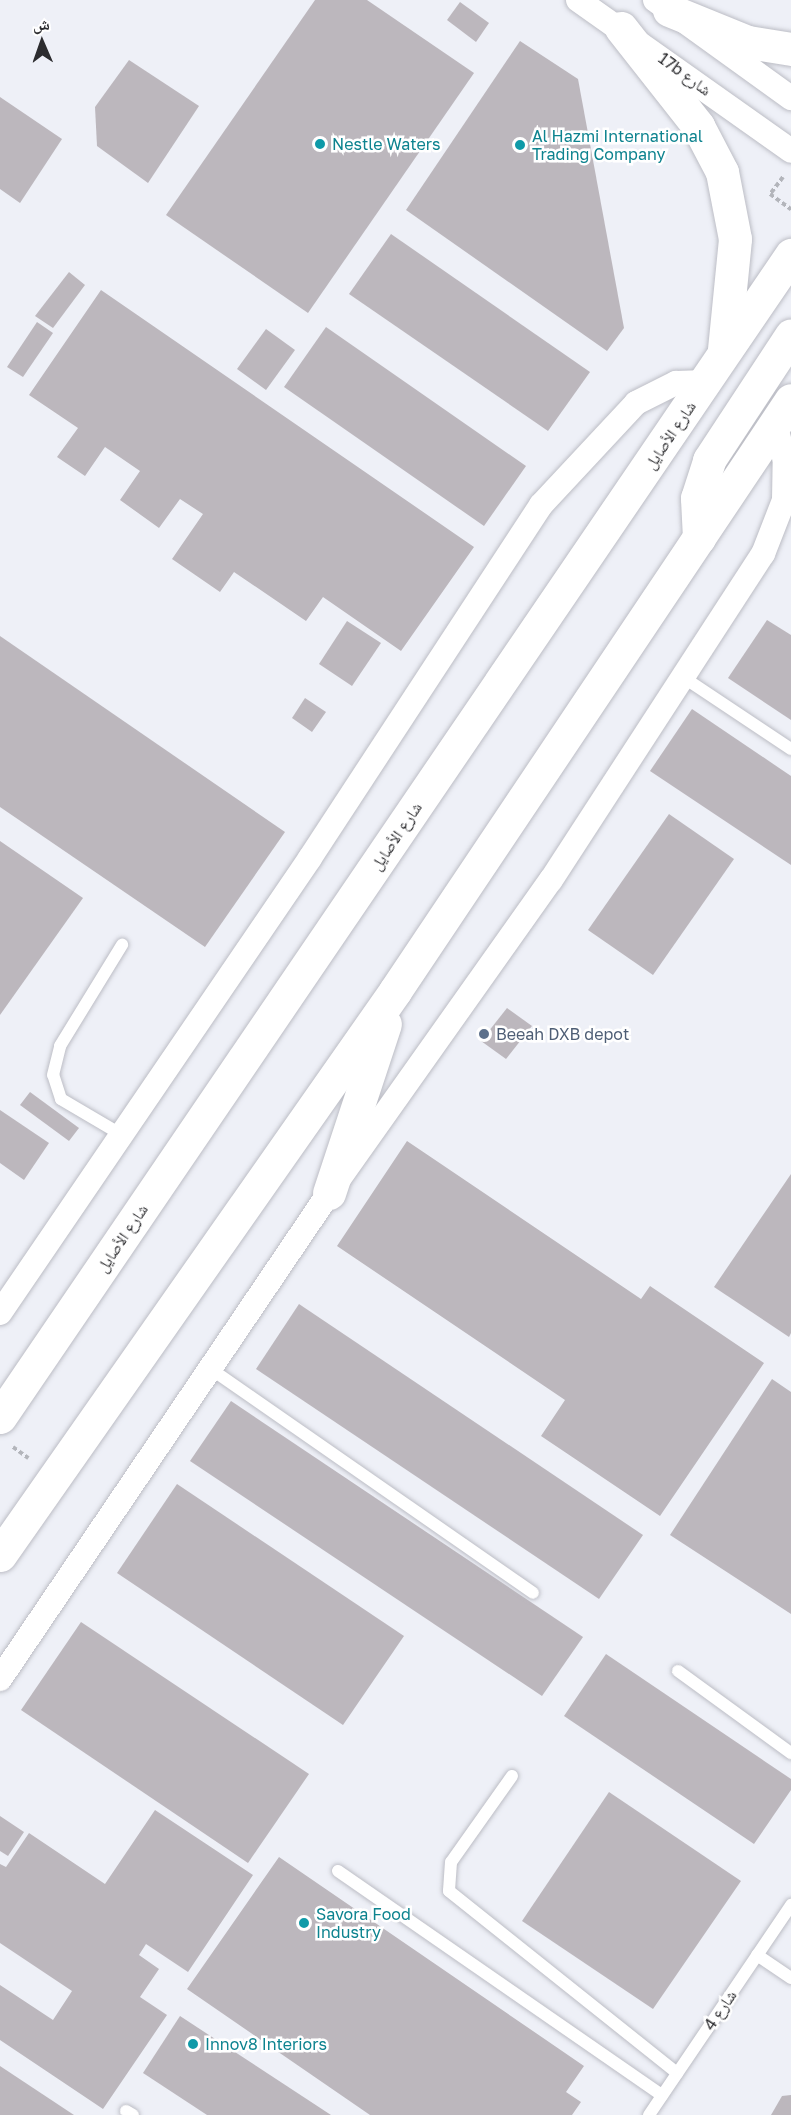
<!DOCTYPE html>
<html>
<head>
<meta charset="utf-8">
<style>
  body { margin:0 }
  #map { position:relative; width:791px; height:2115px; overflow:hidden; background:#eef0f7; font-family:"Golos Text","Noto Naskh Arabic",sans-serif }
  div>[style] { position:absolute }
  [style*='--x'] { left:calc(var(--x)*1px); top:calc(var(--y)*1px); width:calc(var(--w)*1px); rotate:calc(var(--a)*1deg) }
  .building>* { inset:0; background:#bcb7bd }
  .path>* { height:4px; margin-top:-2px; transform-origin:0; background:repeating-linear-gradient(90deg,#b3b5bb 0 4.5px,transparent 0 7.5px) }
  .roads { filter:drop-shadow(0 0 2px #bcbdc5) drop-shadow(0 0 2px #bcbdc5) }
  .lane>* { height:12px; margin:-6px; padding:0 6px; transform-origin:6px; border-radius:6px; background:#fff }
  .street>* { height:24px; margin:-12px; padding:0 12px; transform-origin:12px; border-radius:12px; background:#fff }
  .secondary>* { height:33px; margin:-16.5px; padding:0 16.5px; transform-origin:16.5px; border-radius:16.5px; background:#fff }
  .dots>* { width:16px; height:16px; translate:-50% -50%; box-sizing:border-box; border:3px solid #fff; border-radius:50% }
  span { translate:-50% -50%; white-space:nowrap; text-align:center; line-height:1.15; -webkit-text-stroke:5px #fff; paint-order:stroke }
  .street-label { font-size:16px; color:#2c2c2f }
  .culture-label { font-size:16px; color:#0d838f }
  .left { translate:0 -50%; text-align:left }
  .service-label { font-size:16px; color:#4e5e75 }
  .north { position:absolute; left:12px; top:12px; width:60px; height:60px; -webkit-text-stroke:4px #fff; paint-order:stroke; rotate:358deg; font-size:16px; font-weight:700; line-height:24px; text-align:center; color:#2c2c2f }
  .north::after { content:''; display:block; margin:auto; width:21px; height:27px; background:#2c2c2f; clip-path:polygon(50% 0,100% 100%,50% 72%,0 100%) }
</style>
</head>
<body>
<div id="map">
  <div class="building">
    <i style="clip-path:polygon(315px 0,367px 0,474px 73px,308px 313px,166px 215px)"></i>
    <i style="clip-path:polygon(460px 2px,489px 23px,476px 42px,447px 20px)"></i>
    <i style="clip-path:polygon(520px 41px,578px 79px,624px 328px,607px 351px,406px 210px)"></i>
    <i style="clip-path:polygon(129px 60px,199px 106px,148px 183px,97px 146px,95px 107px)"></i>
    <i style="clip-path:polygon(0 97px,62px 139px,20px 203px,0 189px)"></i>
    <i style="clip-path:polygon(391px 234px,590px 372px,548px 431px,349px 294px)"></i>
    <i style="clip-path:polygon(69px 272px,85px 285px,53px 328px,35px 316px)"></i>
    <i style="clip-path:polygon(101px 290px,474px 547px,401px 651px,323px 597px,306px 621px,234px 572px,220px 592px,172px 559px,203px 514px,180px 499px,159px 528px,120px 500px,140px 471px,105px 447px,85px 476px,57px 457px,78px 428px,29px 395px)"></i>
    <i style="clip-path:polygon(37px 322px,53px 333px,23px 377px,7px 367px)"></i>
    <i style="clip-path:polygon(326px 327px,526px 466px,484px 526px,284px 387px)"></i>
    <i style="clip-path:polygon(266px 329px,295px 350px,266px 390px,237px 369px)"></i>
    <i style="clip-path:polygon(767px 620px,791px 635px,791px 720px,728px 678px)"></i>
    <i style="clip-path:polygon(347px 621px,381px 643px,352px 686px,319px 664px)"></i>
    <i style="clip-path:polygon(0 636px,285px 832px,205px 947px,0 807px)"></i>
    <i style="clip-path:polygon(305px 698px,326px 712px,312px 732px,292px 718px)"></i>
    <i style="clip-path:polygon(692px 709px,791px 776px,791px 865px,650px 771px)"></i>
    <i style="clip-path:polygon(669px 814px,734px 859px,653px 975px,588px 930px)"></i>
    <i style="clip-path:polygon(0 841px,83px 898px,0 1015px)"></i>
    <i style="clip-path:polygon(507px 1008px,532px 1026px,506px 1059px,481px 1041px)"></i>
    <i style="clip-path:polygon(30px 1092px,79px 1128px,69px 1141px,20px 1105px)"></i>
    <i style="clip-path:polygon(0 1110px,49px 1143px,24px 1180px,0 1163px)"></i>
    <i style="clip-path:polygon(407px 1141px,641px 1299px,650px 1286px,764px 1363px,660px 1516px,541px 1436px,565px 1400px,337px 1246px)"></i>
    <i style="clip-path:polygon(791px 1174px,791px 1333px,789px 1337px,714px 1287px)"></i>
    <i style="clip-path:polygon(299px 1304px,643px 1535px,599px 1599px,256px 1369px)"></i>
    <i style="clip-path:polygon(772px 1379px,791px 1392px,791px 1614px,670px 1535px)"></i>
    <i style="clip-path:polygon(231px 1401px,583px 1637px,542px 1696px,190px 1461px)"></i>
    <i style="clip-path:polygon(177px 1484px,404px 1636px,343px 1725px,117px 1573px)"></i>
    <i style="clip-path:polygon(81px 1622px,309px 1774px,248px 1863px,21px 1710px)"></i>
    <i style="clip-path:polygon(606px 1654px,791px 1779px,791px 1790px,754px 1844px,564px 1716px)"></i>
    <i style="clip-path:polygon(609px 1792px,741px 1881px,653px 2009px,522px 1921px)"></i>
    <i style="clip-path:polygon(155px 1810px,253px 1875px,188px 1972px,146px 1944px,139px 1955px,159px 1969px,140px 1997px,167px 2015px,103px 2109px,0 2040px,0 1985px,53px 2020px,72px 1991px,0 1943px,0 1864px,6px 1867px,29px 1833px,105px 1884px)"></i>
    <i style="clip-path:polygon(0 1816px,24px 1832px,8px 1856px,0 1851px)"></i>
    <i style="clip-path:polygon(279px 1857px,584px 2066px,566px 2092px,581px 2102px,572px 2115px,370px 2115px,187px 1989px)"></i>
    <i style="clip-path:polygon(180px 2016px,331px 2115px,207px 2115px,143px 2073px)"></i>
    <i style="clip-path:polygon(0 2066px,74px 2115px,0 2115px)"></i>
    <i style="clip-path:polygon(791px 2095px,791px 2115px,771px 2115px,782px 2096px)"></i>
  </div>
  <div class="path">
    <i style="--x:783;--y:177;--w:21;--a:127"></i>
    <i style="--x:770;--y:194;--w:26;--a:36"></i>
    <i style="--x:13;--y:1447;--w:19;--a:36"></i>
  </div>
  <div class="roads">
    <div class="lane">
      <i style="--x:683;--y:677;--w:130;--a:33.7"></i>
      <i style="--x:122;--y:1135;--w:71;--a:-149.5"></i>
      <i style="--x:61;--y:1099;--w:25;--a:-108"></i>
      <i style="--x:53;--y:1075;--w:30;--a:-76"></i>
      <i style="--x:60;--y:1046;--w:119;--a:-58.5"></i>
      <i style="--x:211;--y:1369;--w:392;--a:34.8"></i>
      <i style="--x:678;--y:1671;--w:140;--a:36"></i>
      <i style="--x:512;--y:1776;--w:105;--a:125.3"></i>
      <i style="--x:451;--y:1862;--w:29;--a:94"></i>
      <i style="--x:449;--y:1891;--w:292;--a:38.6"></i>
      <i style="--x:338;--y:1871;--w:394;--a:34.7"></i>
      <i style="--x:757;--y:1955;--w:41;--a:34.1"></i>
      <i style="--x:126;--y:2111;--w:8;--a:30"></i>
      <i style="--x:649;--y:2115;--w:254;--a:-55.9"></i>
    </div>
    <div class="street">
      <i style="--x:578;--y:0;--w:261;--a:35.3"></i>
      <i style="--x:655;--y:0;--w:168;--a:35.8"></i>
      <i style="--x:0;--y:1313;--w:551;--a:-55.73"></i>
      <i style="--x:310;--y:858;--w:422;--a:-56.8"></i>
      <i style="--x:541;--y:505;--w:139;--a:-47"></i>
      <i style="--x:636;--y:403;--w:45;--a:-26.6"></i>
      <i style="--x:676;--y:383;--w:30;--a:-2"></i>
      <i style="--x:0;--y:1679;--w:587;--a:-55.9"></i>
      <i style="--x:329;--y:1193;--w:384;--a:-54.7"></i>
      <i style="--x:551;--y:880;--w:389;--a:-57"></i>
      <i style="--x:763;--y:554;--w:58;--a:-68.7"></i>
      <i style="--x:784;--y:500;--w:39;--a:-89"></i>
      <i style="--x:785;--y:461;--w:38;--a:-105"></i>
    </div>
    <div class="secondary">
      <i style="--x:669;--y:10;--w:85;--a:22.1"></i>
      <i style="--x:748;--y:42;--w:44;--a:9.2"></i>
      <i style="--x:621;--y:28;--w:125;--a:51.8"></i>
      <i style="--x:698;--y:126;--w:52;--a:62.4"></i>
      <i style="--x:722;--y:172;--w:68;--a:79"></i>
      <i style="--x:735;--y:239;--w:111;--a:95.7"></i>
      <i style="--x:699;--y:538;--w:40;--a:-92.9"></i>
      <i style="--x:697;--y:498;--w:40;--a:-72"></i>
      <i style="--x:709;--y:460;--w:149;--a:-56.7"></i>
      <i style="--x:329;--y:1193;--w:178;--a:-71.7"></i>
      <i style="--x:0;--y:1417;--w:1406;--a:-55.76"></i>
      <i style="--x:0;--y:1555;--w:689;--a:-54.99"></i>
      <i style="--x:395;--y:991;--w:711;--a:-56.18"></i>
    </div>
  </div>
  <div class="dots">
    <i style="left:320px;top:144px;background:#0f9aa8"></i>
    <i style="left:520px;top:145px;background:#0f9aa8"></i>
    <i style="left:484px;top:1034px;background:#5c6f8a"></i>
    <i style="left:304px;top:1923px;background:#0f9aa8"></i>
    <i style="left:193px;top:2044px;background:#0f9aa8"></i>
  </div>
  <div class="street-label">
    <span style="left:685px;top:74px;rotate:36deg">17b شارع</span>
    <span style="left:670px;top:435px;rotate:-56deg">شارع الأصايل</span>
    <span style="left:396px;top:836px;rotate:-56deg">شارع الأصايل</span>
    <span style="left:122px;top:1238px;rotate:-56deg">شارع الأصايل</span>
    <span style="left:720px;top:2010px;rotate:-56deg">شارع 4</span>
  </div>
  <div class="culture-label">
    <span class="left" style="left:532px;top:145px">Al Hazmi International<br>Trading Company</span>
    <span class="left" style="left:332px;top:144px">Nestle Waters</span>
    <span class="left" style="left:316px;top:1923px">Savora Food<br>Industry</span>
    <span class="left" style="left:205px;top:2044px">Innov8 Interiors</span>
  </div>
  <div class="service-label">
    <span class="left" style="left:496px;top:1034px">Beeah DXB depot</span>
  </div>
  <div class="north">ش</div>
</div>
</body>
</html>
